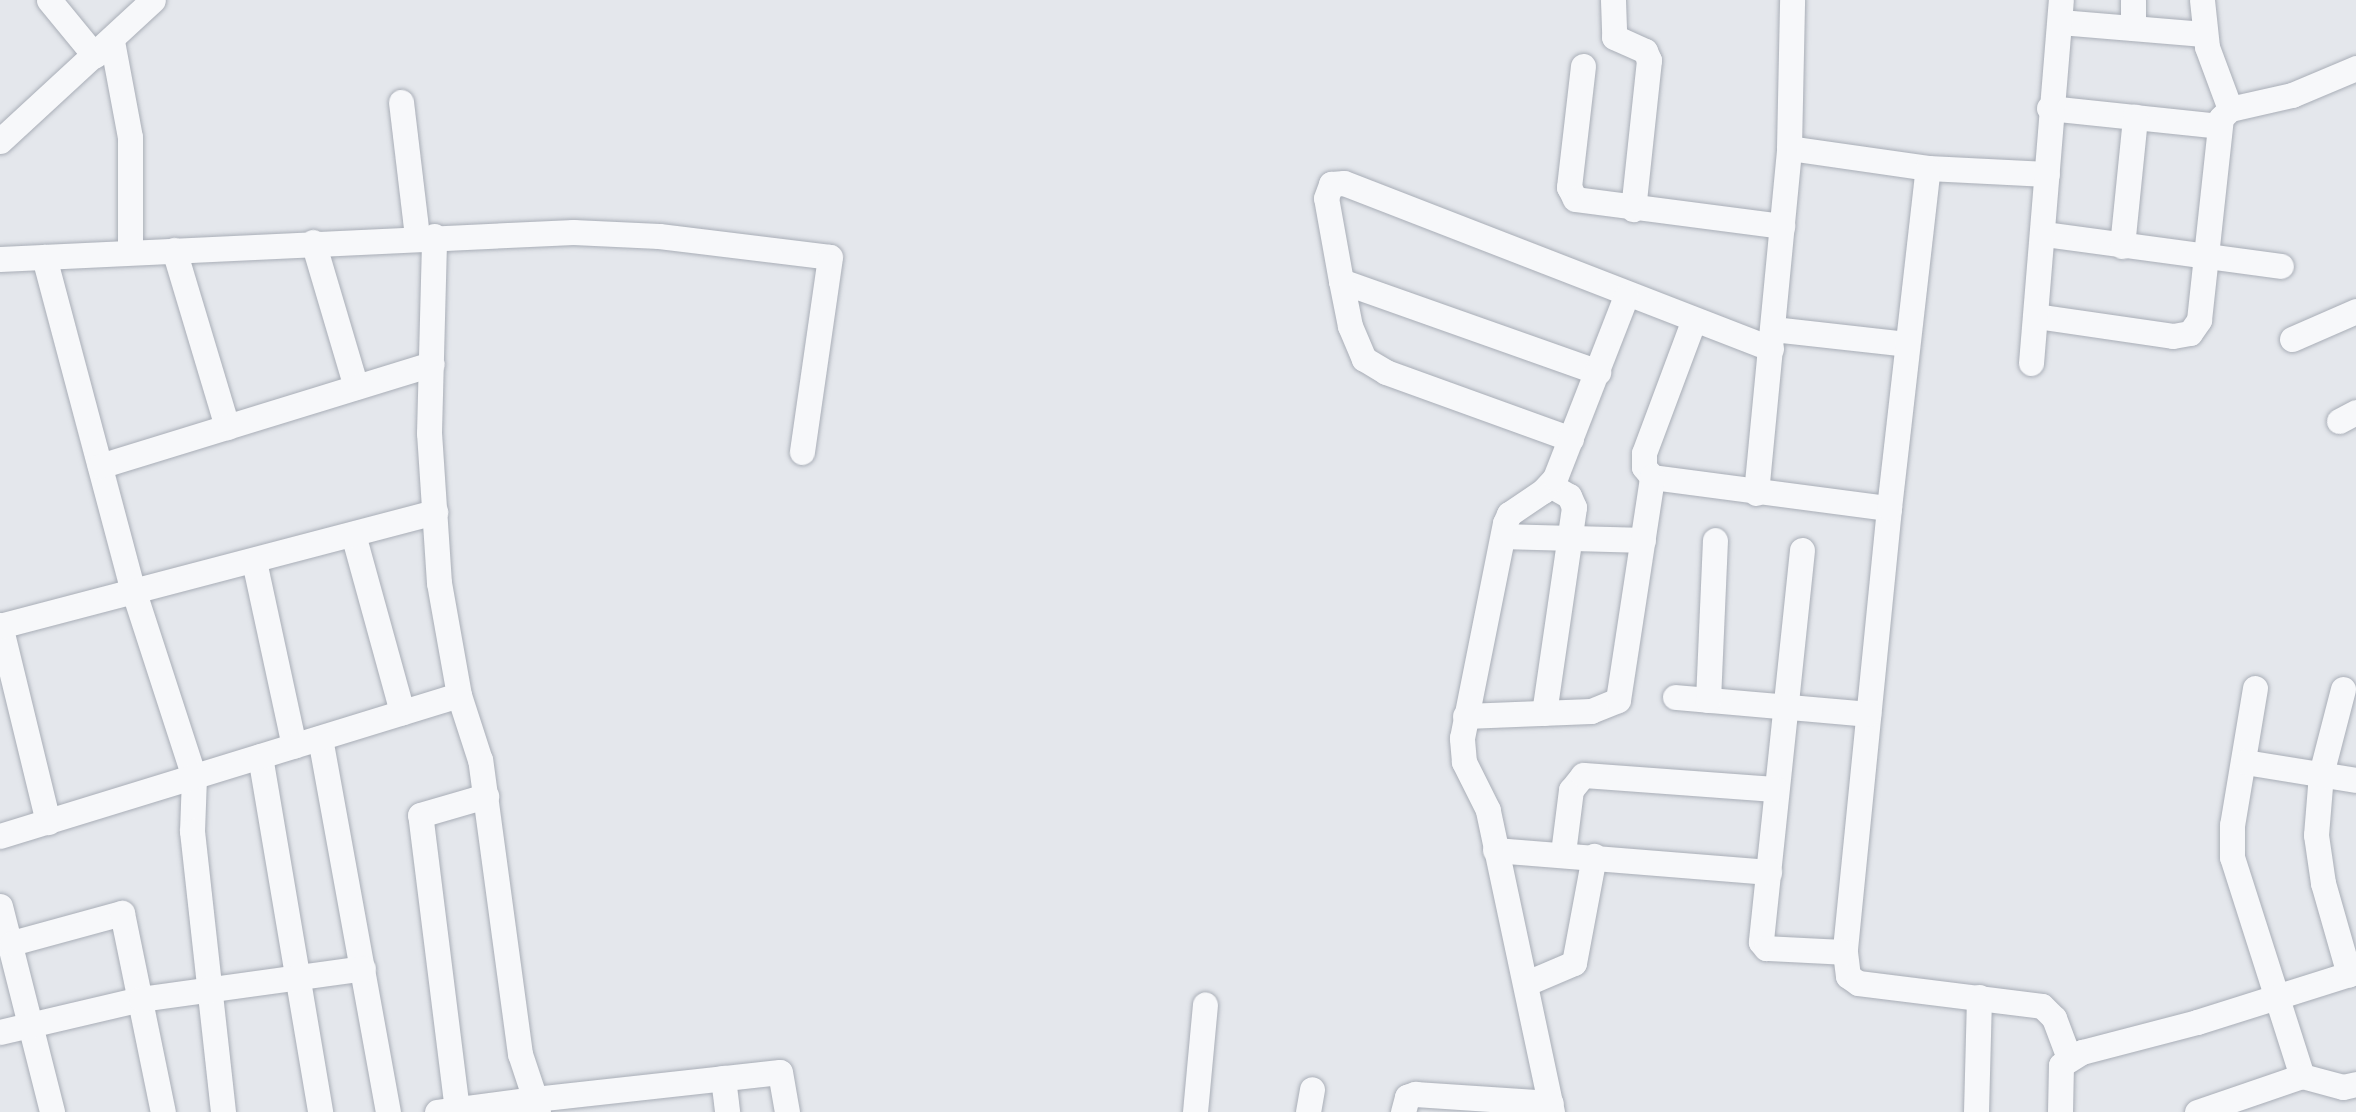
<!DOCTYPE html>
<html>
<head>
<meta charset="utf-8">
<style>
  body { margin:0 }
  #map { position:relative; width:2356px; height:1112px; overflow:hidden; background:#e4e7ec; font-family:Montserrat,sans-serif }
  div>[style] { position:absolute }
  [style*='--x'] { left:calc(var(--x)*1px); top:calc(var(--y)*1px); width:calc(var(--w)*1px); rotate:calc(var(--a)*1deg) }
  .roads { filter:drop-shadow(0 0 2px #a9aeb7) drop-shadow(0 0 2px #a9aeb7) }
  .minor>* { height:25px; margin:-12.5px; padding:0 12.5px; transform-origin:12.5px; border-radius:12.5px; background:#f7f8fa }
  span { translate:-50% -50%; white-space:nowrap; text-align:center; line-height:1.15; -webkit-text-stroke:10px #f4f6f9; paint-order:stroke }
</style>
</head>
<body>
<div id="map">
  <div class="roads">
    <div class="minor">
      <i style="--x:49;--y:0;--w:72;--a:50.6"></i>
      <i style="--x:1613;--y:0;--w:37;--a:88"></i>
      <i style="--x:1614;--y:37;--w:34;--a:24"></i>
      <i style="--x:1645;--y:51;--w:10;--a:66"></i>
      <i style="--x:1649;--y:60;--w:150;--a:96.1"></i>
      <i style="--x:2133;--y:0;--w:28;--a:90"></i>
      <i style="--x:2202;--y:0;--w:47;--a:83.9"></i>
      <i style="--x:2207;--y:47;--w:66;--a:69.6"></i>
      <i style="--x:2060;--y:22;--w:144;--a:4.8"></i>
      <i style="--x:112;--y:41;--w:98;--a:79.4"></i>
      <i style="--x:130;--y:137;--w:115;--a:90"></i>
      <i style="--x:1583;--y:66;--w:122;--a:96.6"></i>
      <i style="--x:1569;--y:187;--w:13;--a:63"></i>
      <i style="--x:1575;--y:199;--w:209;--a:7.4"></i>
      <i style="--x:401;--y:102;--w:136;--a:83.2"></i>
      <i style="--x:2049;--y:108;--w:171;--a:6"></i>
      <i style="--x:0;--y:141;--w:208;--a:-42.7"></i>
      <i style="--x:1789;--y:148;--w:140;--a:8.2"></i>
      <i style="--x:1928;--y:168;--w:119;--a:2.9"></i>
      <i style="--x:2045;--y:234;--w:238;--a:7.7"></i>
      <i style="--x:313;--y:242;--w:151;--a:73.5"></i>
      <i style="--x:2122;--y:246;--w:130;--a:-84.2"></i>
      <i style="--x:174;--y:250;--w:185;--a:73.3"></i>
      <i style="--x:44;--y:257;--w:337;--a:75.1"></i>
      <i style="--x:131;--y:583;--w:204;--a:72"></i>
      <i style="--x:194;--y:777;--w:54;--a:92.1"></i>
      <i style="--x:192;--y:831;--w:283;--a:83.7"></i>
      <i style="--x:0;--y:259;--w:574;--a:-2.7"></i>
      <i style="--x:573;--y:232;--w:86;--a:2.7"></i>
      <i style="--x:659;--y:236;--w:172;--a:7"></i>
      <i style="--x:830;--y:257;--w:197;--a:98.2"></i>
      <i style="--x:1341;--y:281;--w:273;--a:19.5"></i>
      <i style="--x:2036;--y:316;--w:138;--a:8.3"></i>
      <i style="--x:2173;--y:336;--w:17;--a:-10"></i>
      <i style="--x:2190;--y:333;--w:16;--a:-55"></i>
      <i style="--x:2199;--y:320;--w:203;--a:-83.8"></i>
      <i style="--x:2221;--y:118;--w:13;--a:-45"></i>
      <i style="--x:2230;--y:109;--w:64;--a:-12.7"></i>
      <i style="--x:2292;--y:95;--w:69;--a:-22.9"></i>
      <i style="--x:1693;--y:322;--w:140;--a:110.5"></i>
      <i style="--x:1644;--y:453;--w:14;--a:90"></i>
      <i style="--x:1644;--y:467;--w:13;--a:51"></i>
      <i style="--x:1652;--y:477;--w:239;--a:7.5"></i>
      <i style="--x:1889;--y:508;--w:446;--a:95.7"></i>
      <i style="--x:1845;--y:952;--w:24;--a:83"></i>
      <i style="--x:1848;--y:976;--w:12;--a:35"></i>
      <i style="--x:1858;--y:983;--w:185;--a:7.1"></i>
      <i style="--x:2042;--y:1006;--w:17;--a:45"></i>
      <i style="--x:2054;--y:1018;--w:43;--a:69.4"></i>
      <i style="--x:1773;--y:329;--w:134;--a:6.4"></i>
      <i style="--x:2292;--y:339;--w:70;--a:-23.6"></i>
      <i style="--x:2031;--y:363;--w:364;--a:-85.3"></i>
      <i style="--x:2339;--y:421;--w:19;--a:-28"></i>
      <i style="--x:1571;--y:439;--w:197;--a:-160.1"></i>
      <i style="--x:1386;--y:372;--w:26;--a:-149"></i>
      <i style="--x:1364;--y:359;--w:36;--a:-113"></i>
      <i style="--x:1350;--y:326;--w:46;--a:-101.3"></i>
      <i style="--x:1341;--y:281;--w:84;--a:-100.2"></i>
      <i style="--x:1326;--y:198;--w:15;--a:-70"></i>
      <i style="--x:1331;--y:184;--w:13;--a:-4"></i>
      <i style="--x:1344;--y:183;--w:458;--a:21.2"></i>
      <i style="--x:100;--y:466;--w:347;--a:-17.1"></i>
      <i style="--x:1756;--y:493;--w:347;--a:-84.5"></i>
      <i style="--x:1789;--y:148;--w:148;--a:-88.8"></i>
      <i style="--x:1889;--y:508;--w:342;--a:-83.5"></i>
      <i style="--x:353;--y:534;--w:185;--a:74.6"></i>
      <i style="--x:1503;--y:536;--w:140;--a:1.6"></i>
      <i style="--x:1802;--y:550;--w:394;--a:96"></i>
      <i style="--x:1761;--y:942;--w:8;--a:50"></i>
      <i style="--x:1766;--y:948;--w:79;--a:2.9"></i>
      <i style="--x:254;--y:561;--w:189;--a:77.8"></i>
      <i style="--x:0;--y:625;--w:203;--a:76.3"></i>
      <i style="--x:0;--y:626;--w:450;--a:-14.7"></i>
      <i style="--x:2255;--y:688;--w:139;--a:99.5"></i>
      <i style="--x:2232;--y:825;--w:32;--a:90"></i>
      <i style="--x:2232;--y:857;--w:230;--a:72.3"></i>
      <i style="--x:2343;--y:689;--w:88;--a:104.5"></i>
      <i style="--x:2321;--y:774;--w:61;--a:94.7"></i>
      <i style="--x:2316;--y:835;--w:49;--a:81.7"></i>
      <i style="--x:2323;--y:883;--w:95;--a:74.1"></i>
      <i style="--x:1675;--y:697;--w:194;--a:5"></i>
      <i style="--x:1708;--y:700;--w:160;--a:-87.5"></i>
      <i style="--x:1544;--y:713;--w:208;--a:-81.7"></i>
      <i style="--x:1574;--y:507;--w:12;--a:-114"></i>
      <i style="--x:1569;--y:496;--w:22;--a:-150"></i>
      <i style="--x:1465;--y:716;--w:126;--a:-2.3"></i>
      <i style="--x:1591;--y:711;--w:29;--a:-22"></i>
      <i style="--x:1618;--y:700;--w:226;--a:-81.3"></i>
      <i style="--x:320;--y:738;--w:380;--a:79.7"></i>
      <i style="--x:260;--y:756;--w:361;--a:80.4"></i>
      <i style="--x:2245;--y:762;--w:112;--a:9.2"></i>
      <i style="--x:0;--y:836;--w:480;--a:-17.1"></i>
      <i style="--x:459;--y:695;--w:114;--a:-100.1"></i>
      <i style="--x:439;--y:583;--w:150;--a:-93.8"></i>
      <i style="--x:429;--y:433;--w:197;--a:-88.5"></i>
      <i style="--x:1495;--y:850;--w:275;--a:4.6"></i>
      <i style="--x:1563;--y:853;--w:64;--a:-82.8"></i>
      <i style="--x:1571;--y:790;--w:19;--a:-51"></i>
      <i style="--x:1583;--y:775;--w:193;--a:4.2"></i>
      <i style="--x:0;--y:906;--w:212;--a:75.8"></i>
      <i style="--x:12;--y:943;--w:114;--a:-15.3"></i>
      <i style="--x:122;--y:913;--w:203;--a:78.4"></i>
      <i style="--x:1527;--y:983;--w:51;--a:-23.1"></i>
      <i style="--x:1574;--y:963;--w:109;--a:-79.4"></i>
      <i style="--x:0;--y:1032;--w:145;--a:-13.2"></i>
      <i style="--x:141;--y:999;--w:224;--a:-7.9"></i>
      <i style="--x:723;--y:1078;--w:34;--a:83"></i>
      <i style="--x:457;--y:1110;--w:297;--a:-97.1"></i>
      <i style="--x:420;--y:815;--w:69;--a:-16.1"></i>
      <i style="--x:437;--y:1112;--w:99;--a:-7.6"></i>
      <i style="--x:535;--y:1099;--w:47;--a:-108.4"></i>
      <i style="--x:520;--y:1054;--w:297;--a:-97.7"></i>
      <i style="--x:480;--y:760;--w:68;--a:-107.9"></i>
      <i style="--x:538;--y:1112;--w:13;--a:-103"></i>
      <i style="--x:535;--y:1099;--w:246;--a:-6.3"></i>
      <i style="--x:780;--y:1072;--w:41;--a:80.1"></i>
      <i style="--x:1195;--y:1112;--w:108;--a:-84.7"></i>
      <i style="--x:1308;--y:1112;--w:23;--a:-80"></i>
      <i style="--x:1403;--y:1112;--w:16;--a:-75"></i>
      <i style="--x:1407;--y:1097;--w:9;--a:-21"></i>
      <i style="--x:1415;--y:1094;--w:136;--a:3.8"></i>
      <i style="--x:1552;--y:1112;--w:309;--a:-102"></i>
      <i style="--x:1488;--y:810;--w:54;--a:-116.6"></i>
      <i style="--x:1464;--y:762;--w:24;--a:-95"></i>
      <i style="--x:1462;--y:738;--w:219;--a:-78.7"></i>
      <i style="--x:1505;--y:523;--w:10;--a:-66"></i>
      <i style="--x:1509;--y:514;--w:41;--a:-34.1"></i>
      <i style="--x:1543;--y:491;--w:18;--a:-47"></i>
      <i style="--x:1555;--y:478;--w:195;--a:-68.7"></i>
      <i style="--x:1976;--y:1112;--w:115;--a:-88.5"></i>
      <i style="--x:2060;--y:1112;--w:47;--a:-88.8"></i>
      <i style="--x:2061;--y:1065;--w:25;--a:-32"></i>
      <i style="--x:2082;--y:1052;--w:119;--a:-14.6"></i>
      <i style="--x:2197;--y:1022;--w:167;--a:-17.5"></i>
      <i style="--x:2197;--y:1112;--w:111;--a:-18.9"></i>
      <i style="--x:2302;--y:1076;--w:42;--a:15"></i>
      <i style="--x:2343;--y:1087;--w:13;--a:-13"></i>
    </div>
  </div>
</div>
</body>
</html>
